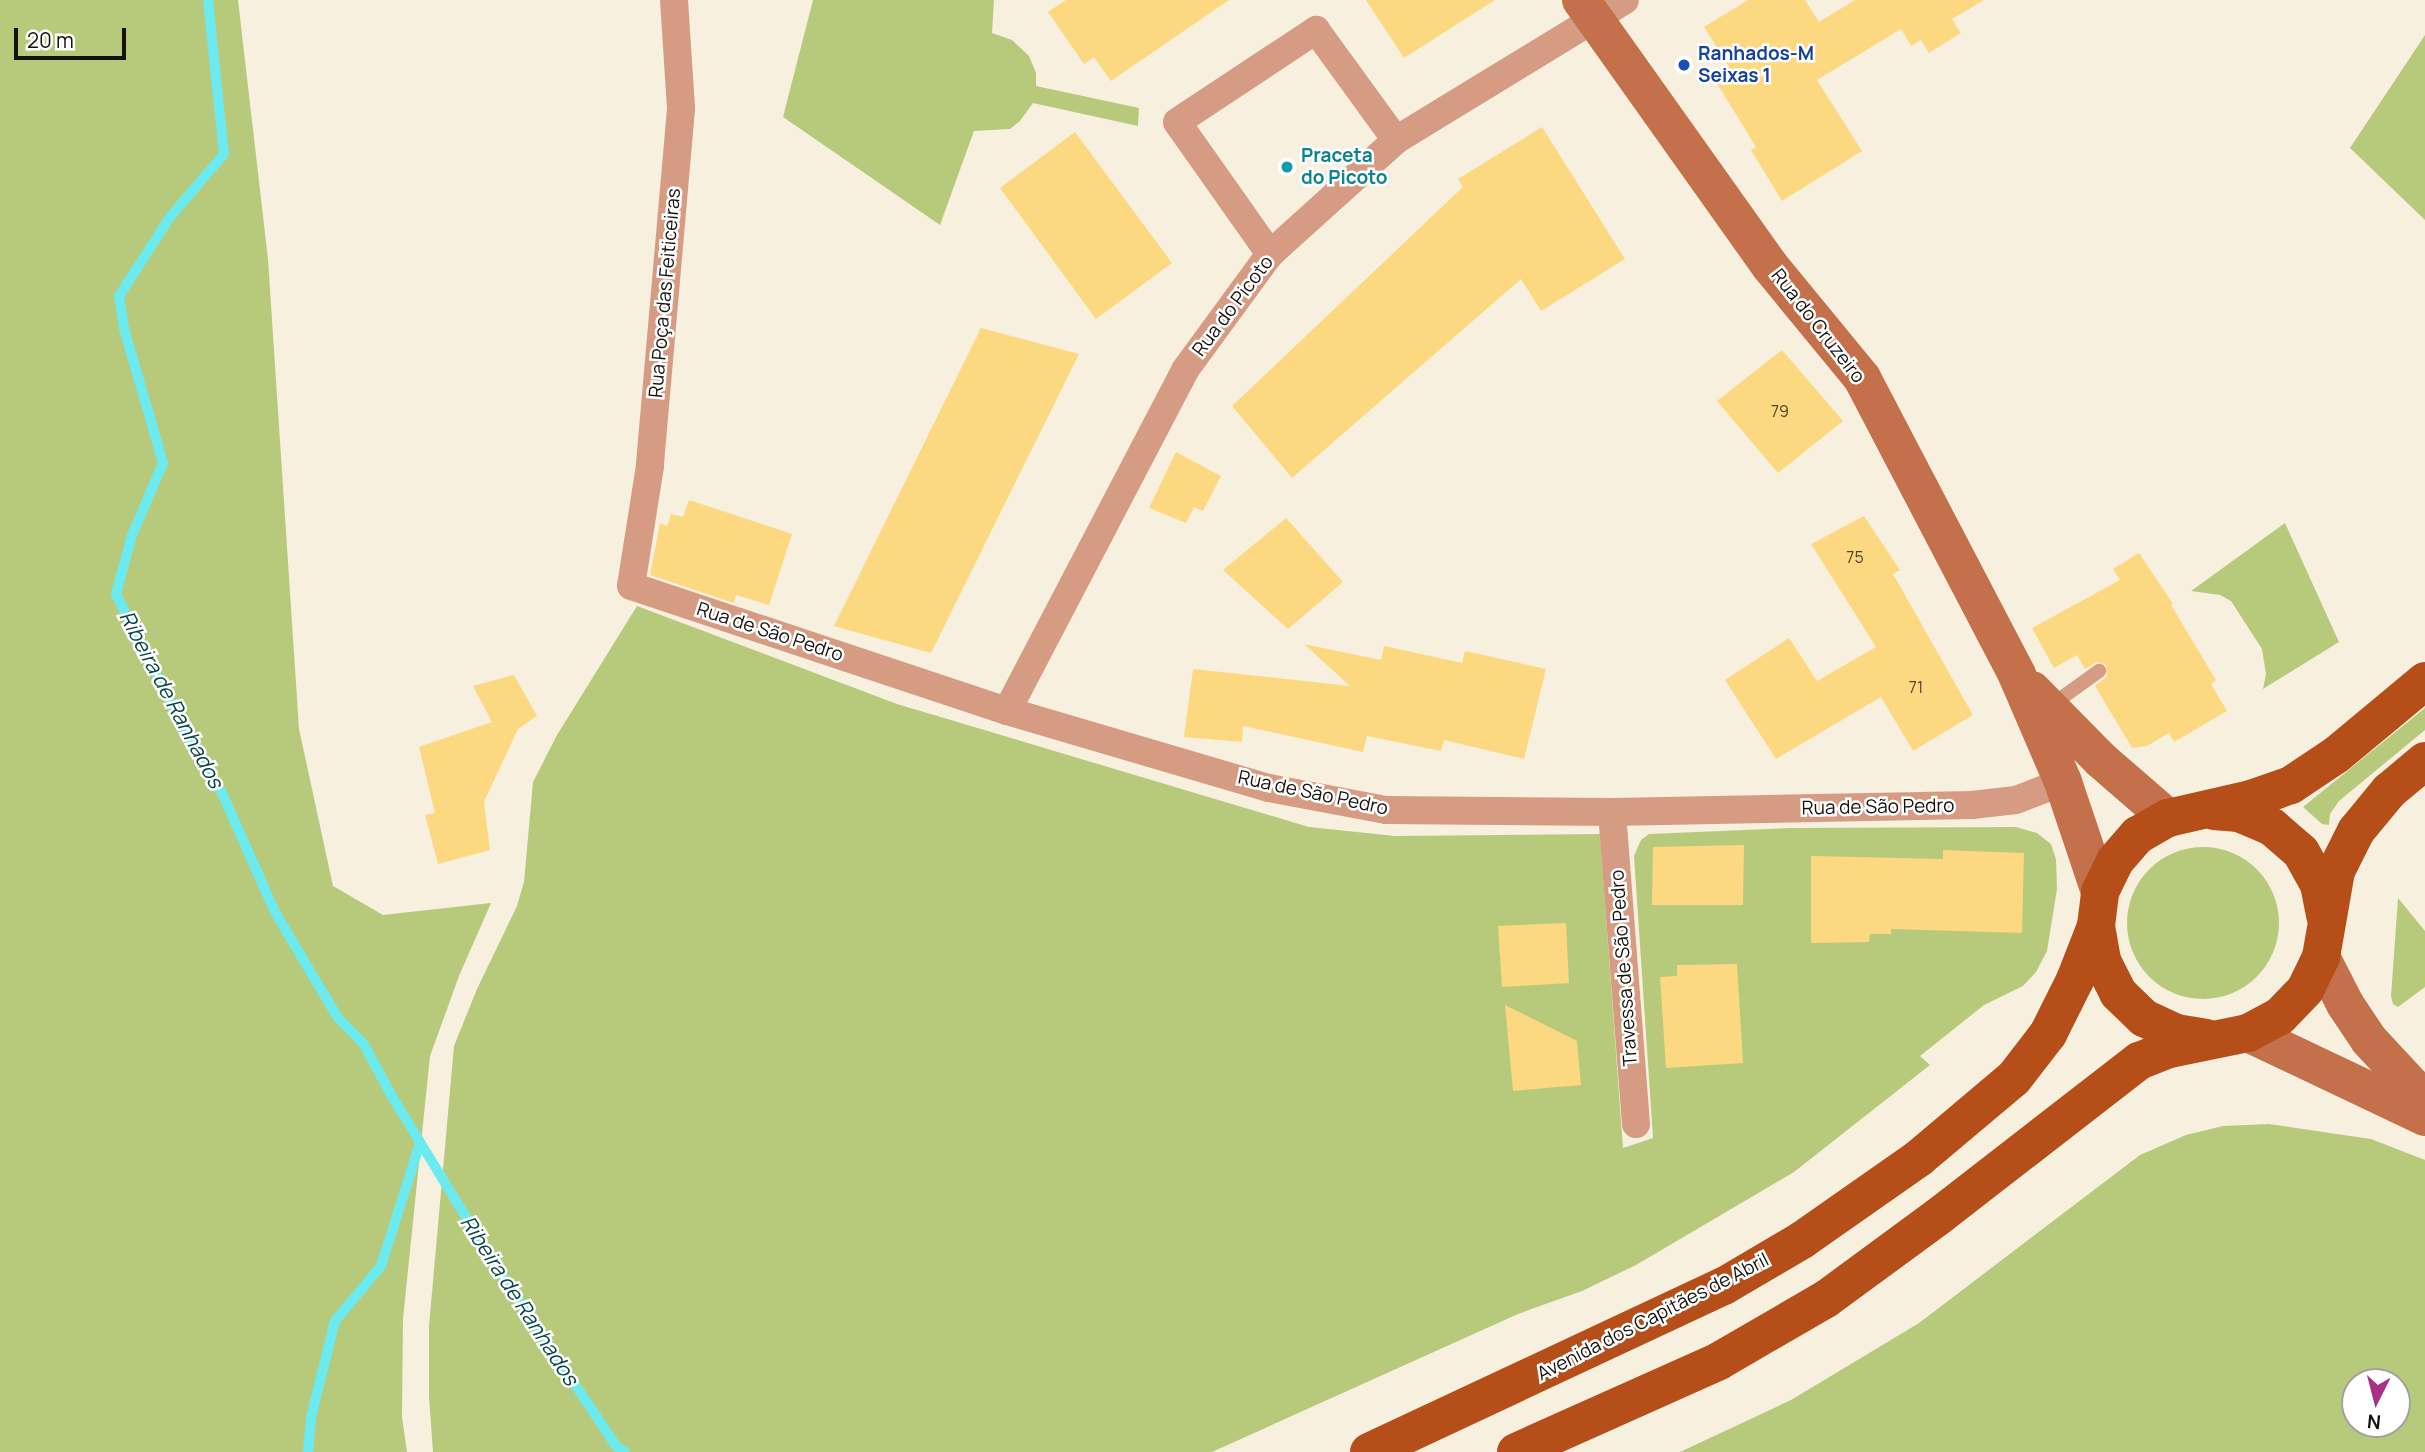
<!DOCTYPE html>
<html>
<head>
<meta charset="utf-8">
<style>
  body { margin:0 }
  #map { position:relative; width:2425px; height:1452px; overflow:hidden; background:#f7f0df; font-family:Manrope,sans-serif }
  div>[style] { position:absolute }
  [style*='--x'] { left:calc(var(--x)*1px); top:calc(var(--y)*1px); width:calc(var(--w)*1px); rotate:calc(var(--a)*1deg) }
  .green>* { inset:0; background:#b7ca7c }
  .round { border-radius:50% }
  .stream>* { height:10px; margin:-5px; padding:0 5px; transform-origin:5px; border-radius:5px; background:#6bebef }
  .building>* { inset:0; background:#fcd881 }
  .lane>* { height:14px; margin:-7px; padding:0 7px; transform-origin:7px; border-radius:7px; background:#d69c83 }
  .street>* { height:28px; margin:-14px; padding:0 14px; transform-origin:14px; border-radius:14px; background:#d69c83 }
  .secondary>* { height:38px; margin:-19px; padding:0 19px; transform-origin:19px; border-radius:19px; background:#c4704b }
  .primary>* { height:38px; margin:-19px; padding:0 19px; transform-origin:19px; border-radius:19px; background:#b54e19 }
  .dots>* { width:19px; height:19px; translate:-50% -50%; box-sizing:border-box; border:4px solid #fff; border-radius:50% }
  span { translate:-50% -50%; white-space:nowrap; text-align:center; line-height:1.15; -webkit-text-stroke:5px #fff; paint-order:stroke }
  .number-label { font-size:16px; color:#4f442a }
  .number-label span { -webkit-text-stroke-width:0 }
  .transit-label { font-size:19px; color:#164399; font-weight:700 }
  .left { translate:0 -50%; text-align:left }
  .culture-label { font-size:19px; color:#0d838f; font-weight:700 }
  .street-label { font-size:19px; color:#15130d }
  .water-label { font-size:21px; color:#074547; font-style:italic }
  .north { position:absolute; left:2341px; top:1368px; width:70px; height:70px; box-sizing:border-box; background:#fff; border:2px solid #a1a19e; border-radius:50%; rotate:186deg; font-size:19px; font-weight:700; line-height:28px; text-align:center; color:#15130d }
  .north::after { content:''; display:block; margin:auto; width:24px; height:32px; background:#a83187; clip-path:polygon(50% 0,100% 100%,50% 72%,0 100%) }
  .scale { position:absolute; left:14px; top:28px; width:112px; height:32px; box-sizing:border-box; border:4px solid #15130d; border-top:0; padding-left:9px; font-size:21px; line-height:24px; white-space:nowrap; color:#15130d; -webkit-text-stroke:5px #fff; paint-order:stroke }
</style>
</head>
<body>
<div id="map">
  <div class="green">
    <i style="clip-path:polygon(0 0,238px 0,268px 259px,299px 729px,333px 886px,383px 915px,491px 903px,459px 976px,430px 1056px,403px 1319px,402px 1417px,407px 1452px,0 1452px)"></i>
    <i style="clip-path:polygon(813px 0,994px 0,992px 33px,1012px 40px,1029px 56px,1036px 73px,1036px 86px,1139px 108px,1138px 126px,1033px 103px,1020px 121px,1010px 129px,974px 131px,940px 225px,783px 117px)"></i>
    <i style="clip-path:polygon(2425px 35px,2425px 220px,2350px 148px)"></i>
    <i style="clip-path:polygon(2285px 523px,2339px 642px,2263px 689px,2266px 674px,2262px 649px,2231px 601px,2220px 595px,2191px 591px)"></i>
    <i style="clip-path:polygon(637px 606px,897px 704px,1309px 827px,1395px 836px,1600px 834px,1623px 1148px,1653px 1138px,1634px 856px,1641px 840px,1649px 834px,1791px 828px,2016px 827px,2037px 833px,2051px 844px,2056px 859px,2057px 889px,2047px 951px,2036px 972px,2023px 986px,1984px 1005px,1920px 1056px,1930px 1065px,1794px 1172px,1636px 1265px,1582px 1291px,1518px 1314px,1212px 1452px,433px 1452px,429px 1397px,429px 1326px,454px 1046px,477px 989px,517px 906px,524px 882px,533px 782px,557px 735px)"></i>
    <i style="clip-path:polygon(2425px 708px,2425px 730px,2339px 801px,2330px 814px,2329px 825px,2322px 824px,2303px 807px)"></i>
    <i class="round" style="left:2127px;top:847px;width:152px;height:152px"></i>
    <i style="clip-path:polygon(2398px 898px,2425px 931px,2425px 987px,2398px 1007px,2393px 1004px,2391px 996px)"></i>
    <i style="clip-path:polygon(evenodd,2269px 1124px,2371px 1139px,2425px 1160px,2425px 1452px,1680px 1452px,1791px 1400px,1919px 1323px,2140px 1155px,2186px 1135px,2223px 1126px,2269px 1124px,2355px 1382px,2397px 1382px,2397px 1424px,2355px 1424px,2355px 1382px)"></i>
  </div>
  <div class="stream">
    <i style="--x:208;--y:0;--w:155;--a:84.1"></i>
    <i style="--x:224;--y:154;--w:83;--a:130.6"></i>
    <i style="--x:170;--y:217;--w:94;--a:122.8"></i>
    <i style="--x:119;--y:296;--w:36;--a:81"></i>
    <i style="--x:125;--y:332;--w:136;--a:73.8"></i>
    <i style="--x:163;--y:463;--w:78;--a:113.3"></i>
    <i style="--x:132;--y:535;--w:61;--a:105.2"></i>
    <i style="--x:116;--y:594;--w:160;--a:63.3"></i>
    <i style="--x:188;--y:737;--w:66;--a:58.7"></i>
    <i style="--x:222;--y:793;--w:130;--a:66"></i>
    <i style="--x:275;--y:912;--w:123;--a:59.3"></i>
    <i style="--x:338;--y:1018;--w:35;--a:45"></i>
    <i style="--x:363;--y:1043;--w:63;--a:61.4"></i>
    <i style="--x:393;--y:1098;--w:193;--a:58.5"></i>
    <i style="--x:494;--y:1263;--w:220;--a:56.3"></i>
    <i style="--x:616;--y:1446;--w:11;--a:34"></i>
    <i style="--x:308;--y:1452;--w:35;--a:-85"></i>
    <i style="--x:311;--y:1417;--w:99;--a:-76"></i>
    <i style="--x:335;--y:1321;--w:72;--a:-50.1"></i>
    <i style="--x:381;--y:1266;--w:129;--a:-72.4"></i>
  </div>
  <div class="building">
    <i style="clip-path:polygon(1066px 0,1229px 0,1111px 81px,1094px 57px,1084px 64px,1048px 12px)"></i>
    <i style="clip-path:polygon(1366px 0,1495px 0,1404px 58px)"></i>
    <i style="clip-path:polygon(1748px 0,1805px 0,1819px 22px,1855px 0,1984px 0,1952px 19px,1961px 33px,1929px 53px,1921px 40px,1911px 46px,1901px 29px,1817px 80px,1862px 151px,1782px 201px,1751px 150px,1756px 147px,1713px 77px,1729px 67px,1704px 27px)"></i>
    <i style="clip-path:polygon(1542px 127px,1625px 259px,1541px 311px,1521px 279px,1292px 478px,1232px 406px,1463px 187px,1458px 179px)"></i>
    <i style="clip-path:polygon(1075px 132px,1172px 263px,1096px 319px,1000px 188px)"></i>
    <i style="clip-path:polygon(981px 328px,1079px 354px,931px 653px,834px 626px)"></i>
    <i style="clip-path:polygon(1782px 350px,1843px 421px,1778px 473px,1717px 401px)"></i>
    <i style="clip-path:polygon(1176px 452px,1221px 476px,1203px 511px,1194px 507px,1186px 523px,1149px 508px)"></i>
    <i style="clip-path:polygon(689px 500px,792px 534px,769px 605px,736px 595px,734px 603px,650px 575px,660px 523px,667px 526px,671px 514px,683px 517px)"></i>
    <i style="clip-path:polygon(1864px 516px,1900px 570px,1893px 574px,1973px 715px,1913px 751px,1881px 697px,1776px 759px,1725px 680px,1789px 638px,1817px 681px,1876px 647px,1811px 544px)"></i>
    <i style="clip-path:polygon(1286px 518px,1343px 582px,1288px 629px,1223px 570px)"></i>
    <i style="clip-path:polygon(2139px 553px,2173px 604px,2171px 605px,2216px 680px,2211px 684px,2227px 711px,2174px 742px,2169px 733px,2147px 746px,2132px 748px,2095px 686px,2107px 676px,2106px 665px,2097px 662px,2085px 669px,2077px 655px,2054px 668px,2032px 628px,2120px 580px,2113px 569px)"></i>
    <i style="clip-path:polygon(1304px 644px,1381px 660px,1384px 646px,1462px 663px,1465px 651px,1546px 669px,1524px 759px,1444px 740px,1441px 751px,1367px 736px,1363px 752px,1243px 726px,1242px 742px,1184px 737px,1193px 669px,1350px 686px)"></i>
    <i style="clip-path:polygon(514px 675px,537px 716px,518px 729px,484px 802px,490px 850px,438px 864px,425px 815px,435px 813px,419px 747px,492px 722px,473px 686px)"></i>
    <i style="clip-path:polygon(1744px 845px,1743px 905px,1652px 905px,1653px 847px)"></i>
    <i style="clip-path:polygon(1943px 850px,2024px 853px,2022px 933px,1891px 929px,1891px 934px,1870px 934px,1869px 942px,1811px 943px,1811px 856px,1943px 859px)"></i>
    <i style="clip-path:polygon(1566px 923px,1569px 983px,1502px 987px,1498px 926px)"></i>
    <i style="clip-path:polygon(1737px 964px,1743px 1063px,1666px 1068px,1660px 977px,1677px 976px,1677px 965px)"></i>
    <i style="clip-path:polygon(1505px 1005px,1577px 1041px,1581px 1085px,1513px 1091px)"></i>
  </div>
  <div class="lane">
    <i style="--x:2049;--y:707;--w:62;--a:-35.8"></i>
  </div>
  <div class="street">
    <i style="--x:674;--y:0;--w:109;--a:86.3"></i>
    <i style="--x:681;--y:109;--w:358;--a:95"></i>
    <i style="--x:650;--y:466;--w:121;--a:99"></i>
    <i style="--x:631;--y:586;--w:396;--a:18.4"></i>
    <i style="--x:1007;--y:711;--w:273;--a:16.4"></i>
    <i style="--x:1269;--y:788;--w:119;--a:10.6"></i>
    <i style="--x:1386;--y:810;--w:226;--a:0.5"></i>
    <i style="--x:1612;--y:812;--w:360;--a:-1.1"></i>
    <i style="--x:1972;--y:805;--w:44;--a:-6.5"></i>
    <i style="--x:2016;--y:800;--w:50;--a:-21"></i>
    <i style="--x:1270;--y:254;--w:161;--a:-125.2"></i>
    <i style="--x:1177;--y:122;--w:167;--a:-33.5"></i>
    <i style="--x:1316;--y:30;--w:136;--a:54"></i>
    <i style="--x:1007;--y:711;--w:385;--a:-62.4"></i>
    <i style="--x:1185;--y:370;--w:144;--a:-53.8"></i>
    <i style="--x:1270;--y:254;--w:170;--a:-42.1"></i>
    <i style="--x:1396;--y:140;--w:268;--a:-31.4"></i>
    <i style="--x:1612;--y:812;--w:313;--a:85.6"></i>
  </div>
  <div class="secondary">
    <i style="--x:1581;--y:0;--w:326;--a:54.6"></i>
    <i style="--x:1770;--y:266;--w:145;--a:50.6"></i>
    <i style="--x:1862;--y:378;--w:335;--a:62.4"></i>
    <i style="--x:2017;--y:675;--w:116;--a:66.7"></i>
    <i style="--x:2063;--y:782;--w:116;--a:71.4"></i>
    <i style="--x:2032;--y:690;--w:98;--a:45.4"></i>
    <i style="--x:2101;--y:760;--w:89;--a:40.9"></i>
    <i style="--x:2321;--y:957;--w:53;--a:62.9"></i>
    <i style="--x:2345;--y:1004;--w:43;--a:56.3"></i>
    <i style="--x:2369;--y:1040;--w:82;--a:47"></i>
    <i style="--x:2248;--y:1033;--w:196;--a:25.4"></i>
  </div>
  <div class="primary">
    <i style="--x:2214;--y:811;--w:25;--a:5"></i>
    <i style="--x:2239;--y:813;--w:36;--a:23"></i>
    <i style="--x:2272;--y:827;--w:38;--a:41"></i>
    <i style="--x:2301;--y:852;--w:37;--a:61"></i>
    <i style="--x:2319;--y:884;--w:32;--a:79"></i>
    <i style="--x:2096;--y:926;--w:36;--a:80"></i>
    <i style="--x:2102;--y:961;--w:36;--a:63"></i>
    <i style="--x:2118;--y:993;--w:36;--a:44"></i>
    <i style="--x:2144;--y:1018;--w:35;--a:25"></i>
    <i style="--x:2176;--y:1033;--w:30;--a:9"></i>
    <i style="--x:1369;--y:1452;--w:392;--a:-25.1"></i>
    <i style="--x:1724;--y:1286;--w:91;--a:-30.5"></i>
    <i style="--x:1802;--y:1240;--w:143;--a:-35"></i>
    <i style="--x:1919;--y:1158;--w:124;--a:-40.1"></i>
    <i style="--x:2014;--y:1078;--w:56;--a:-52.3"></i>
    <i style="--x:2048;--y:1034;--w:60;--a:-63.4"></i>
    <i style="--x:2075;--y:980;--w:58;--a:-68.7"></i>
    <i style="--x:2096;--y:926;--w:34;--a:-83"></i>
    <i style="--x:2100;--y:892;--w:34;--a:-64"></i>
    <i style="--x:2115;--y:861;--w:35;--a:-49"></i>
    <i style="--x:2138;--y:835;--w:34;--a:-30"></i>
    <i style="--x:2168;--y:818;--w:85;--a:-12.9"></i>
    <i style="--x:2251;--y:799;--w:42;--a:-19.3"></i>
    <i style="--x:2291;--y:785;--w:54;--a:-33.7"></i>
    <i style="--x:2336;--y:755;--w:116;--a:-39.7"></i>
    <i style="--x:1516;--y:1452;--w:222;--a:-24.1"></i>
    <i style="--x:1719;--y:1361;--w:124;--a:-30.1"></i>
    <i style="--x:1826;--y:1299;--w:140;--a:-36.3"></i>
    <i style="--x:1939;--y:1216;--w:253;--a:-37.8"></i>
    <i style="--x:2139;--y:1061;--w:32;--a:-22"></i>
    <i style="--x:2169;--y:1049;--w:81;--a:-11.4"></i>
    <i style="--x:2248;--y:1033;--w:36;--a:-28"></i>
    <i style="--x:2280;--y:1016;--w:36;--a:-46"></i>
    <i style="--x:2305;--y:990;--w:37;--a:-64"></i>
    <i style="--x:2321;--y:957;--w:87;--a:-80.1"></i>
    <i style="--x:2336;--y:871;--w:45;--a:-63.4"></i>
    <i style="--x:2356;--y:831;--w:52;--a:-50.5"></i>
    <i style="--x:2389;--y:791;--w:47;--a:-39.8"></i>
  </div>
  <div class="dots">
    <i style="left:1684px;top:65px;background:#1a4fb4"></i>
    <i style="left:1287px;top:167px;background:#0f9aa8"></i>
  </div>
  <div class="number-label">
    <span style="left:1780px;top:411px">79</span>
    <span style="left:1855px;top:557px">75</span>
    <span style="left:1916px;top:687px">71</span>
  </div>
  <div class="transit-label">
    <span class="left" style="left:1698px;top:65px">Ranhados-M<br>Seixas 1</span>
  </div>
  <div class="culture-label">
    <span class="left" style="left:1301px;top:167px">Praceta<br>do Picoto</span>
  </div>
  <div class="street-label">
    <span style="left:665px;top:293px;rotate:-85deg">Rua Poça das Feiticeiras</span>
    <span style="left:1233px;top:306px;rotate:-53deg">Rua do Picoto</span>
    <span style="left:1818px;top:326px;rotate:52deg">Rua do Cruzeiro</span>
    <span style="left:770px;top:632px;rotate:18deg">Rua de São Pedro</span>
    <span style="left:1313px;top:793px;rotate:12deg">Rua de São Pedro</span>
    <span style="left:1878px;top:807px;rotate:-1deg">Rua de São Pedro</span>
    <span style="left:1624px;top:968px;rotate:-94deg">Travessa de São Pedro</span>
    <span style="left:1653px;top:1317px;rotate:-27deg">Avenida dos Capitães de Abril</span>
  </div>
  <div class="water-label">
    <span style="left:172px;top:699px;rotate:62deg">Ribeira de Ranhados</span>
    <span style="left:520px;top:1300px;rotate:57deg">Ribeira de Ranhados</span>
  </div>
  <div class="north">N</div>
  <div class="scale">20 m</div>
</div>
</body>
</html>
